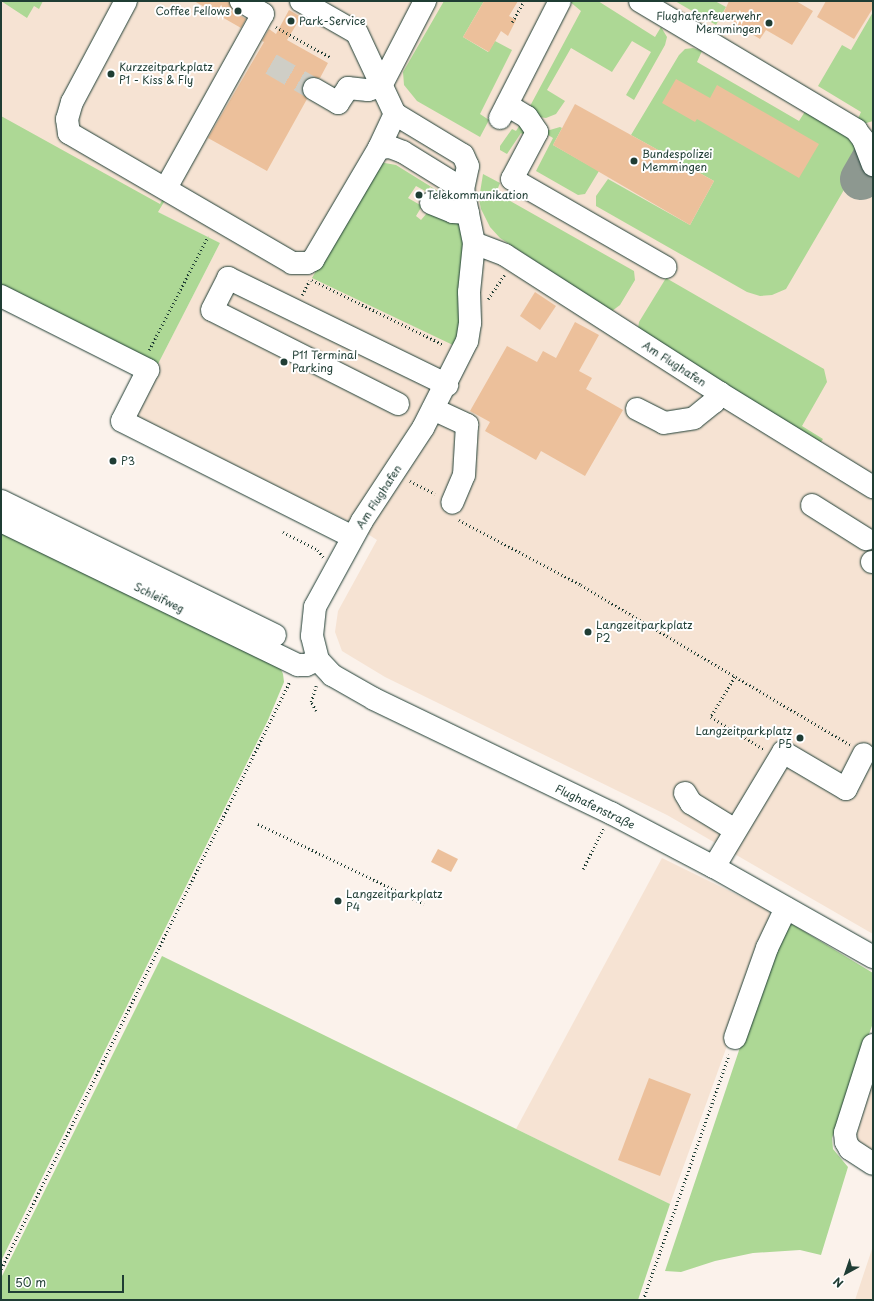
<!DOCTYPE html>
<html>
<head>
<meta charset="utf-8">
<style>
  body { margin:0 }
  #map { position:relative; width:874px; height:1301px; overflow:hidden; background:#fbf2eb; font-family:"Playpen Sans",sans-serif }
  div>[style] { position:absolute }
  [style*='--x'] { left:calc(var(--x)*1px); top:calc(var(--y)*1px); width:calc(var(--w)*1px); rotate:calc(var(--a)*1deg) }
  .built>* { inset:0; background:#f6e3d3 }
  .green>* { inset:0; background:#add895 }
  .taxiway>* { height:42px; margin:-21px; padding:0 21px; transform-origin:21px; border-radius:21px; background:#8d9890 }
  .building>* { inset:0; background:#ecc09b }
  .minor-tunnel>* { height:22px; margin-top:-11px; transform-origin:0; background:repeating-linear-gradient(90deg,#cfcec6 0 22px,transparent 0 33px) }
  .path>* { height:2.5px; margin-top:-1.25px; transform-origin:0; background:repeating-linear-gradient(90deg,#1f3d34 0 1px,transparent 0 4px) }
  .roads { filter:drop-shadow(0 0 1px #1f3d34) drop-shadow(0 0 1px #1f3d34) }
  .minor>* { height:22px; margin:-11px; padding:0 11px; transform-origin:11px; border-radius:11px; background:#fff }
  .dots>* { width:11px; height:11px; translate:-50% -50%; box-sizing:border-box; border:2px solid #fff; border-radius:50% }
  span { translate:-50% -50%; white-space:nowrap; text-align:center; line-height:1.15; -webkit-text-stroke:4px #fff; paint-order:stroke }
  .poi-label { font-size:11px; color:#1f3d34 }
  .right { translate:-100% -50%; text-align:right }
  .left { translate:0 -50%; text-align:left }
  .street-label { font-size:11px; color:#1f3d34 }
  .frame { position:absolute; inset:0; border:2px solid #1f3d34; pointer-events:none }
  .north { position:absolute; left:826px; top:1253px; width:40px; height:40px; -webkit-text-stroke:3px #fff; paint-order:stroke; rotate:220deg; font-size:11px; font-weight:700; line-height:16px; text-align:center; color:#1f3d34 }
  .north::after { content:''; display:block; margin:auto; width:14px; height:18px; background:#1f3d34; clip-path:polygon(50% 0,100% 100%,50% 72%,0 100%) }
  .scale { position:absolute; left:8px; top:1275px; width:116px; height:18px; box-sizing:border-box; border:2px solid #1f3d34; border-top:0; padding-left:5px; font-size:12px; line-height:14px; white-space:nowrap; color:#1f3d34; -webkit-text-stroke:3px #fff; paint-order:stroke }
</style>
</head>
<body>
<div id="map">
  <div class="built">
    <i style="clip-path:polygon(1px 1px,873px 1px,873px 934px,667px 815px,385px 677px,342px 651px,335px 632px,338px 611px,377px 540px,346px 520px,131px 416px,220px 243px,1px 134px)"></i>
    <i style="clip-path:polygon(662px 858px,768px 910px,772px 921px,670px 1204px,516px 1129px)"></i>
    <i style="clip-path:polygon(873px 1068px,873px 1157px,858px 1147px,853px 1125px)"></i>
    <i style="clip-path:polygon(873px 1246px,873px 1300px,855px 1300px)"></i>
  </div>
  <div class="green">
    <i style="clip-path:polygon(1px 1px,43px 1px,39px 9px,34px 6px,27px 18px)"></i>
    <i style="clip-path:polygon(444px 1px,484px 1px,463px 37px,488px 52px,495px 41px,512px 50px,480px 114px,489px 120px,480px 137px,417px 101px,404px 85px,403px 72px)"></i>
    <i style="clip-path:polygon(569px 1px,598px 1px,655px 37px,661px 27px,667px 37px,665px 45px,634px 100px,626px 95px,651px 52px,632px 41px,612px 72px,571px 48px,547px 90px,565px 101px,556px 114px,546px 118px,539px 117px,529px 108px,581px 11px)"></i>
    <i style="clip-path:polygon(675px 1px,715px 1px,726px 7px,716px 25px)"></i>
    <i style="clip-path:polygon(873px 12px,873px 121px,863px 124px,857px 121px,861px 112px,818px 86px,842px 45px,851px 50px)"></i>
    <i style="clip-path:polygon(693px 48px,702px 51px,697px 62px,799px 121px,806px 110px,850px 136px,862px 159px,786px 289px,772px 295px,760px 296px,747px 292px,596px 206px,596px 196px,608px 179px,690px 225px,714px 181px,631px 135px,679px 55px,685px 49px)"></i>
    <i style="clip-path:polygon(1px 116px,160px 204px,165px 195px,167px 197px,158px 212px,220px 243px,158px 364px,1px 287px)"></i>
    <i style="clip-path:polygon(521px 123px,527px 137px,521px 133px,507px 154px,500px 150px,500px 146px,512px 129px,516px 131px)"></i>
    <i style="clip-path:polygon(560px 127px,562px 128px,553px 145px,599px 171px,585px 194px,578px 195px,536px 171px,553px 138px,543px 132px)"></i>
    <i style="clip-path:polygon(379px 162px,396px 165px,454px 201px,437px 197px,436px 191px,430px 187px,427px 192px,416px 186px,408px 198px,422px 206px,416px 216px,421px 220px,427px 213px,460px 219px,465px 247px,462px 326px,455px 346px,312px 278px)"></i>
    <i style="clip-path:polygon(483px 174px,500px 183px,496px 193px,634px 271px,635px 280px,620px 305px,612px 311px,500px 238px,490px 227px,481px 209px,479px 199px)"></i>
    <i style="clip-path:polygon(666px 278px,824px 369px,827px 382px,802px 426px,823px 439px,819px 445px,638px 329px,639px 322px)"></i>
    <i style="clip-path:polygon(1px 526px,279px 665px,283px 674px,284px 682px,268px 720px,1px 1261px)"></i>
    <i style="clip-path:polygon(792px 924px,873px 973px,873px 1023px,832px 1138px,833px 1149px,848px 1167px,821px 1255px,800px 1250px,753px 1253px,715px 1261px,681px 1272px,665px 1271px,775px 943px,786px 926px)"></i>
    <i style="clip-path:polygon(162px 956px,670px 1204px,638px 1300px,1px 1300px,1px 1278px)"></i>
  </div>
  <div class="taxiway">
    <i style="--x:861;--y:179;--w:24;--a:-60"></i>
  </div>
  <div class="building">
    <i style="clip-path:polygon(194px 1px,229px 1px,234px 12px,246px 19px,241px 28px)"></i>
    <i style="clip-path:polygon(484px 1px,518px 1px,509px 16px,516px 20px,508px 36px,501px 31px,489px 52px,463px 37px)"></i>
    <i style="clip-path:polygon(729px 1px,796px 1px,813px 11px,792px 45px,766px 30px,760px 39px,722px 16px)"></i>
    <i style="clip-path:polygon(826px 1px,873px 1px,873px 8px,854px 39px,817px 17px)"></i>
    <i style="clip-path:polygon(289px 10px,301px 17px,287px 40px,328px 63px,320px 78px,308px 78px,303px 83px,302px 89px,307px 99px,267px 171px,208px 138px,264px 42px,262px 41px,269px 29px,276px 34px)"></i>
    <i style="clip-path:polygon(676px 79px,710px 98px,717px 85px,819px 144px,799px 178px,697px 119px,695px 122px,662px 103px)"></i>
    <i style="clip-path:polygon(575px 104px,714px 181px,690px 225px,553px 145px)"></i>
    <i style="clip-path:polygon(535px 292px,556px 306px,540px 330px,520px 316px)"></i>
    <i style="clip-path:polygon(575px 322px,599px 335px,579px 371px,592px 378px,586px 389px,623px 410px,585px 476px,541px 451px,536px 460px,485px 431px,490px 422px,470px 411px,507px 346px,537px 362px,543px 351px,556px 358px)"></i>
    <i style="clip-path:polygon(438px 849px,458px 859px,451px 872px,431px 862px)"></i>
    <i style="clip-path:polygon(649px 1078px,691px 1094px,660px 1176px,618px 1160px)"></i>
  </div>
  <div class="minor-tunnel">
    <i style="--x:271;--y:64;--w:50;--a:30.2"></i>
  </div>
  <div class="path">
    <i style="--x:512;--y:22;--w:24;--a:-60"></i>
    <i style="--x:276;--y:27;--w:62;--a:29.1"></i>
    <i style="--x:312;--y:280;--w:147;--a:26.2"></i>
    <i style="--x:302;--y:295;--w:16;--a:-63"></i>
    <i style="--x:488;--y:299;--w:29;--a:-56"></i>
    <i style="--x:149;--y:350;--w:128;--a:-62.6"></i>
    <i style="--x:410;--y:481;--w:28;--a:27"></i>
    <i style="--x:459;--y:520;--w:138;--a:28"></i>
    <i style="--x:581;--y:585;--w:313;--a:30.7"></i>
    <i style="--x:283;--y:532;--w:39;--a:27"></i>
    <i style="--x:318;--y:550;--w:9;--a:54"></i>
    <i style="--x:735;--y:677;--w:47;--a:121"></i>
    <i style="--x:711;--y:717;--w:63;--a:31.4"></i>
    <i style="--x:316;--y:711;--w:10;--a:-119"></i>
    <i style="--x:311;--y:702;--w:17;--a:-73"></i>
    <i style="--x:258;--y:824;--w:184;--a:25.7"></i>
    <i style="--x:583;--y:869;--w:45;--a:-63.4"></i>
    <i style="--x:1;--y:1269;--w:655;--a:-63.83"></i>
    <i style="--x:643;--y:1300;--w:260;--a:-70.7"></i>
  </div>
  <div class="roads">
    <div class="minor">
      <i style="--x:126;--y:1;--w:115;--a:118.1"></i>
      <i style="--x:72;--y:102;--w:18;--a:106"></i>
      <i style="--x:67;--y:119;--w:14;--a:82"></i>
      <i style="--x:69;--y:133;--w:258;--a:30.2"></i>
      <i style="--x:292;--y:263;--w:15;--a:0"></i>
      <i style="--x:307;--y:263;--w:7;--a:-27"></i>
      <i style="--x:313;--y:260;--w:130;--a:-59.5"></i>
      <i style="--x:379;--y:148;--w:38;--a:-65"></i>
      <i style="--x:301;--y:1;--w:64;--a:29.7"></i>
      <i style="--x:357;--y:33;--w:89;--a:64.9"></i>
      <i style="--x:395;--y:114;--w:79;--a:31.1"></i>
      <i style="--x:463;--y:155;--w:12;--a:66"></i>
      <i style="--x:468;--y:166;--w:24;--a:102"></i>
      <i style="--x:463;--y:189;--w:55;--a:78.5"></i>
      <i style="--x:474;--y:243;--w:49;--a:95.8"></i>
      <i style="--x:469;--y:292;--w:31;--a:88"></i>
      <i style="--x:470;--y:323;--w:18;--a:99"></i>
      <i style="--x:467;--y:341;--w:97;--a:116.8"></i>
      <i style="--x:423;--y:428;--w:111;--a:123.3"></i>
      <i style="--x:362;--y:521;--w:98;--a:118.7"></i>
      <i style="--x:315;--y:607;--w:29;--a:96"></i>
      <i style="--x:312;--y:636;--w:25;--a:76"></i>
      <i style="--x:318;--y:660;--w:21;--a:47"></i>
      <i style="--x:332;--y:675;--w:48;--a:29.7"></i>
      <i style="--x:374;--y:699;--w:263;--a:25.7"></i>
      <i style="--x:611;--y:813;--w:116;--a:27.7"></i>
      <i style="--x:714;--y:867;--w:183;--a:29.5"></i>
      <i style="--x:640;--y:1;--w:252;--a:30.8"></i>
      <i style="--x:856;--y:130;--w:11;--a:52"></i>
      <i style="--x:863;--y:139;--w:28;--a:69"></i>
      <i style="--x:381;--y:86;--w:96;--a:-62.6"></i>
      <i style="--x:314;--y:89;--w:28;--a:30"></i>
      <i style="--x:338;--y:103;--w:18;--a:-56"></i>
      <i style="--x:348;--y:88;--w:20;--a:6"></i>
      <i style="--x:368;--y:90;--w:14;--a:-17"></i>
      <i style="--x:507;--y:105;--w:23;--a:31"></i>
      <i style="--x:527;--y:117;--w:18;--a:56"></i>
      <i style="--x:537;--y:132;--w:53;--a:118"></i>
      <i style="--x:512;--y:179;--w:177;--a:29.9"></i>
      <i style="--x:500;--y:118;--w:131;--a:-62.9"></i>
      <i style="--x:379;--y:148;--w:11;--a:-5"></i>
      <i style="--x:390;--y:147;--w:14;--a:21"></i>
      <i style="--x:403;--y:152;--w:70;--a:31.7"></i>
      <i style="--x:166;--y:188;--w:199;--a:-60.9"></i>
      <i style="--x:263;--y:14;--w:26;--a:-149"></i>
      <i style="--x:431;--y:203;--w:24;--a:22"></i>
      <i style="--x:453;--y:212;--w:15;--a:4"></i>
      <i style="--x:474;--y:243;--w:33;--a:21"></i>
      <i style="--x:505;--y:255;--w:255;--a:32.7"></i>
      <i style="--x:720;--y:393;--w:180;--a:31.6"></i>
      <i style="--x:1;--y:296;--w:165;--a:26.7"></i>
      <i style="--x:148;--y:370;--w:57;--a:117"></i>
      <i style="--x:122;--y:421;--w:258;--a:26.7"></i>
      <i style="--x:398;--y:404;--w:208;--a:-153.2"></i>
      <i style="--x:212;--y:310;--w:36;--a:-63"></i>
      <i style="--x:228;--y:278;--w:244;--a:26"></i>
      <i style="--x:433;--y:409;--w:38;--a:25"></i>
      <i style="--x:467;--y:425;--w:50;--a:93.4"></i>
      <i style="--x:464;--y:475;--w:30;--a:113"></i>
      <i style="--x:637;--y:409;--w:30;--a:27"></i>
      <i style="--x:664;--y:423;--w:30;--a:-9"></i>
      <i style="--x:694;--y:418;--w:26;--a:-39"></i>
      <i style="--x:714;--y:402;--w:11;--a:-56"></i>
      <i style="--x:1;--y:501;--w:305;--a:26.1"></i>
      <i style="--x:812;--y:505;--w:64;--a:32.2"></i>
      <i style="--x:1;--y:521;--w:330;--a:25.9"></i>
      <i style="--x:298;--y:665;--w:8;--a:0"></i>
      <i style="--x:306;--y:665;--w:13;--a:-23"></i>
      <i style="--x:872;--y:562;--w:1;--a:0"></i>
      <i style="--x:685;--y:793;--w:12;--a:59"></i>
      <i style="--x:691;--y:803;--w:52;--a:31.5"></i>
      <i style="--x:714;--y:867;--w:134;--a:-59"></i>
      <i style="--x:783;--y:752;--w:73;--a:30.4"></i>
      <i style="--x:846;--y:789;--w:39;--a:-63"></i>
      <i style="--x:735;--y:1038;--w:96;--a:-70.4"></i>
      <i style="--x:767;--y:948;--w:44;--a:-64.6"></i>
      <i style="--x:873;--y:1045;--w:92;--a:107.7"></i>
      <i style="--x:845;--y:1133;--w:9;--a:84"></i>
      <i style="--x:846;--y:1142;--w:8;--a:60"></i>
      <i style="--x:850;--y:1149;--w:27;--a:33"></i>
    </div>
  </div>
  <div class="dots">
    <i style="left:238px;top:11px;background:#1f3d34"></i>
    <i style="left:291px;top:21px;background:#1f3d34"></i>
    <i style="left:769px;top:23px;background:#1f3d34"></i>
    <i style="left:111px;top:74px;background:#1f3d34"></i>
    <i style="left:634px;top:161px;background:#1f3d34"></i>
    <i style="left:419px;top:195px;background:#1f3d34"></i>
    <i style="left:284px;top:362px;background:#1f3d34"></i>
    <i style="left:113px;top:461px;background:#1f3d34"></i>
    <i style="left:588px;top:632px;background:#1f3d34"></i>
    <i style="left:800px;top:738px;background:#1f3d34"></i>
    <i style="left:338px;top:901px;background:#1f3d34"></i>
  </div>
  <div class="poi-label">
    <span class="right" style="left:230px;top:11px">Coffee Fellows</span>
    <span class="right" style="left:761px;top:23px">Flughafenfeuerwehr<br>Memmingen</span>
    <span class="left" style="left:299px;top:21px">Park-Service</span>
    <span class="left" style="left:119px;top:74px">Kurzzeitparkplatz<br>P1 - Kiss &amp; Fly</span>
    <span class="left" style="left:642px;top:161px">Bundespolizei<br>Memmingen</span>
    <span class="left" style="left:427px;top:195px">Telekommunikation</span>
    <span class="left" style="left:292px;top:362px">P11 Terminal<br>Parking</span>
    <span class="left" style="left:121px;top:461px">P3</span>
    <span class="left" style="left:596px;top:632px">Langzeitparkplatz<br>P2</span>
    <span class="right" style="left:792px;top:738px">Langzeitparkplatz<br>P5</span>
    <span class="left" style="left:346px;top:901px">Langzeitparkplatz<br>P4</span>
  </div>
  <div class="street-label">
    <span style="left:674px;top:364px;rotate:33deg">Am Flughafen</span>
    <span style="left:379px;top:497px;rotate:-57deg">Am Flughafen</span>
    <span style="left:159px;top:598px;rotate:26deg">Schleifweg</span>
    <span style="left:595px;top:807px;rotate:26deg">Flughafenstraße</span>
  </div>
  <div class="frame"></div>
  <div class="north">N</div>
  <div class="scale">50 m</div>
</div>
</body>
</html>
